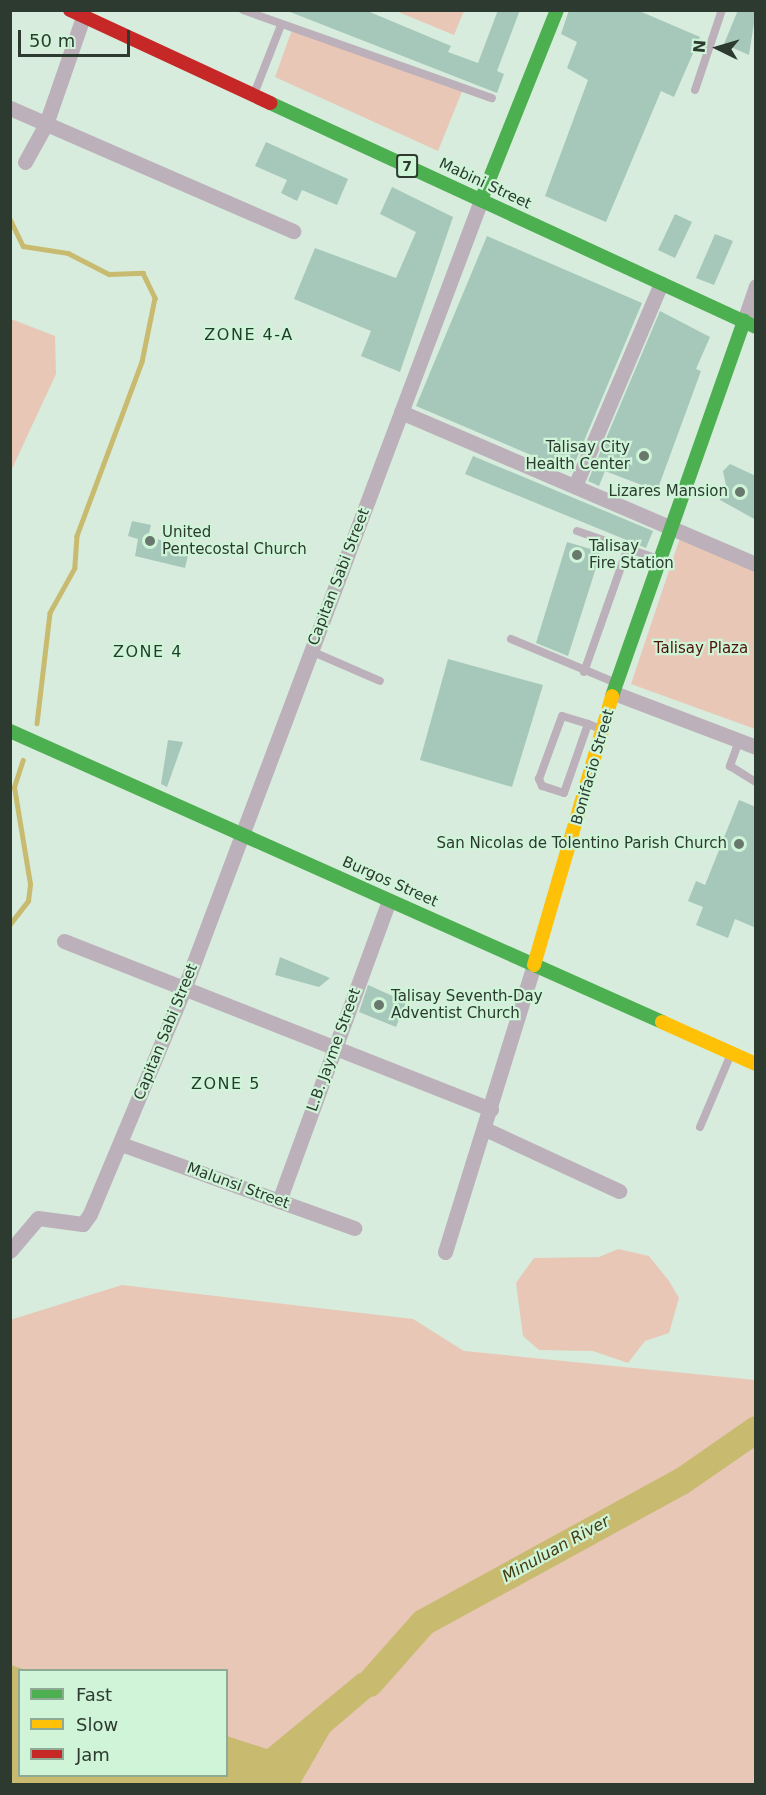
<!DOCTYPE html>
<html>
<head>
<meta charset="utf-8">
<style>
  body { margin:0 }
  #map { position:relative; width:766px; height:1795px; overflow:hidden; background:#d7ecdc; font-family:"DejaVu Sans",sans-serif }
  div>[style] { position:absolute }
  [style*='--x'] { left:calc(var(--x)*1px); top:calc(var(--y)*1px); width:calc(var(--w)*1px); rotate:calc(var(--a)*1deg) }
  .green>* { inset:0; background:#e8c7b7 }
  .water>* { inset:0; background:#c8bb70 }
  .stream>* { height:4.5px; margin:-2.25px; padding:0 2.25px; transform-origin:2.25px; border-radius:2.25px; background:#c8bb70 }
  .river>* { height:27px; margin:-13.5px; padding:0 13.5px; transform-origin:13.5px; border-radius:13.5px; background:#c8bb70 }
  .building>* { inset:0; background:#a6c8ba }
  .lane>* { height:8px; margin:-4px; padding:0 4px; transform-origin:4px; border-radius:4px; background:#bcb0ba }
  .street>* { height:15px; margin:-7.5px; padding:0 7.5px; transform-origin:7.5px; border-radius:7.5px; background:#bcb0ba }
  .fast>* { height:14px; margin:-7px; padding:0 7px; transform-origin:7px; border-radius:7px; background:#4caf50 }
  .slow>* { height:14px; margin:-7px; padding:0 7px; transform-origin:7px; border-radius:7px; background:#ffc107 }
  .jam>* { height:14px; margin:-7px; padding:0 7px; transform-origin:7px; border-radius:7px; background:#c62828 }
  .dots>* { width:16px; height:16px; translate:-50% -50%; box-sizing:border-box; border:3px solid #cff4d8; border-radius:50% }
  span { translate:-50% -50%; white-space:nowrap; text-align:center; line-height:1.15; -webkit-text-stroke:4.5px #cff4d8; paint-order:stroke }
  .shield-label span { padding:2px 4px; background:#cff4d8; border:2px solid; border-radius:4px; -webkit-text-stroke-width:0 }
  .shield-label { font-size:14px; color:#2c3a30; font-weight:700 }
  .street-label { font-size:15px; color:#2c3a30 }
  .poi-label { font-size:15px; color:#2c3a30 }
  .right { translate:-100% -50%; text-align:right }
  .left { translate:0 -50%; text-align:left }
  .park-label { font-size:15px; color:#4e1207 }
  .neighbourhood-label { font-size:16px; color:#1f3e29; letter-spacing:1.5px }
  .water-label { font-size:16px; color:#473c11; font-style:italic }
  .frame { position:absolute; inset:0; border:12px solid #2c3a30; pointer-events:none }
  .legend { position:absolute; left:18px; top:1669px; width:210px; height:108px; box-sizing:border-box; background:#cff4d8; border:2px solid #8eaa95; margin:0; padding:8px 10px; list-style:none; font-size:18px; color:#2c3a30 }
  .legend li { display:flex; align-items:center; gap:12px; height:30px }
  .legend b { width:30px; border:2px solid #8eaa95 }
  .north { position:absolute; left:688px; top:18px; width:60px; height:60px; -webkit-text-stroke:4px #cff4d8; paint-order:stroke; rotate:275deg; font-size:16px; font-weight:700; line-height:24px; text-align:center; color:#2c3a30 }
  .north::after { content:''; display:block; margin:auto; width:21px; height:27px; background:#2c3a30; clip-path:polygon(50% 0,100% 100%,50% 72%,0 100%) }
  .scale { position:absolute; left:18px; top:30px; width:112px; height:27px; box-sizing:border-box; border:3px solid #2c3a30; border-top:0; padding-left:8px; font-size:18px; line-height:21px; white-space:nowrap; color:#2c3a30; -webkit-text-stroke:4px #cff4d8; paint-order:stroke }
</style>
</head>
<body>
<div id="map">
  <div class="green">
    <i style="clip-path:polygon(396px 11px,464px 11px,454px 35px)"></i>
    <i style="clip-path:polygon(293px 27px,463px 89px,438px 151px,275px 77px)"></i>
    <i style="clip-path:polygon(11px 319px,55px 336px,56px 374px,11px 471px)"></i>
    <i style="clip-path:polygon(681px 535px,755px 567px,755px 729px,631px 684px)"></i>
    <i style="clip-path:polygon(618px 1249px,649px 1256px,669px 1281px,679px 1298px,669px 1333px,645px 1341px,628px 1363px,593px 1351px,539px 1350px,523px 1336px,516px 1283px,534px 1258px,599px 1257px)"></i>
    <i style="clip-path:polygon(evenodd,122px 1285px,413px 1319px,464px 1351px,755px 1380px,755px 1784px,11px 1784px,10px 1320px,122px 1285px,20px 1670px,226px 1670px,226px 1776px,20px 1776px,20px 1670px)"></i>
  </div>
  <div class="water">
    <i style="clip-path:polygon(11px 1665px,26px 1670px,20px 1670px,20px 1776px,226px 1776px,227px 1736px,267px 1749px,359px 1673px,378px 1691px,330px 1732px,300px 1784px,11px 1784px)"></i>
  </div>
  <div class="stream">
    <i style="--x:10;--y:219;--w:30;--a:64"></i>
    <i style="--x:23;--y:246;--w:46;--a:8.8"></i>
    <i style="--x:68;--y:253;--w:46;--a:27.1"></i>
    <i style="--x:109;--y:274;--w:34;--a:-2"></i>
    <i style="--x:143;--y:273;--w:28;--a:64"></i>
    <i style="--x:155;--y:298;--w:65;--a:101.5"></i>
    <i style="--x:142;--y:362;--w:186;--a:110.5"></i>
    <i style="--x:77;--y:536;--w:32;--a:94"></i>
    <i style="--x:75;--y:568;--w:51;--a:119.1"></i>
    <i style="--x:50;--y:613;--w:111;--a:96.7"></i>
    <i style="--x:10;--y:924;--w:29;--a:-52"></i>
    <i style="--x:28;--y:901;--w:17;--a:-83"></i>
    <i style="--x:30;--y:884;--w:98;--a:-99.4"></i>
    <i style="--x:14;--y:787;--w:28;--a:-72"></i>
  </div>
  <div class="river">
    <i style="--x:369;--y:1683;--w:81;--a:-48.5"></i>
    <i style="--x:423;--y:1622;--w:294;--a:-28.7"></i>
    <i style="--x:681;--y:1481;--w:91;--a:-34.7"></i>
  </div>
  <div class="building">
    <i style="clip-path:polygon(285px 10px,365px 10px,451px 46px,448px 52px,478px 63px,498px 10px,520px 10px,497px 71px,504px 74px,497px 93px)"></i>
    <i style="clip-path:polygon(569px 10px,637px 10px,700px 37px,674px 97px,661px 91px,606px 222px,545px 196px,588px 80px,567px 68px,577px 42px,561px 34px)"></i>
    <i style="clip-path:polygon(738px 10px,756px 10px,749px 55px,724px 44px)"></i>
    <i style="clip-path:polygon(266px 142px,348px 179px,337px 205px,302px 190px,297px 201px,281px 193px,287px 180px,255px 166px)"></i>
    <i style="clip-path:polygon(392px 187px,453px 217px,400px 372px,361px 356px,371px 331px,294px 299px,315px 248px,396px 278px,416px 232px,380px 214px)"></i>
    <i style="clip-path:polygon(675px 214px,692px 222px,675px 258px,658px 250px)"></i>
    <i style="clip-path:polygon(715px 234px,733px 241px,714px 285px,696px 278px)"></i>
    <i style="clip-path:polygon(487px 236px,642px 303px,571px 472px,416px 406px)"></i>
    <i style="clip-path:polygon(660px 311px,710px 337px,696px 369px,701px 371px,657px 491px,605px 471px,599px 486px,588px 481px)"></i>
    <i style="clip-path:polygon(473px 456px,653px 531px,646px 548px,465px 474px)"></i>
    <i style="clip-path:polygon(730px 464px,756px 476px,756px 520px,720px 500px,726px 486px,723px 471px)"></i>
    <i style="clip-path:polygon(132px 521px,151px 525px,148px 537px,190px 547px,185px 568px,135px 556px,138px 539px,128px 536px)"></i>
    <i style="clip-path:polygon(567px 542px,601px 552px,568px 656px,536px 643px)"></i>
    <i style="clip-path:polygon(448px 659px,543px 685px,512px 787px,420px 760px)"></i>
    <i style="clip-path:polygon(168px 740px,183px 742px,167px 787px,161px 784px)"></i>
    <i style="clip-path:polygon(739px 800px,756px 807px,756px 928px,735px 919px,728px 938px,696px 925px,703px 907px,688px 901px,696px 881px,705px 885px)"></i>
    <i style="clip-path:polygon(280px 957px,330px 978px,319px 987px,275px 975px)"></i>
    <i style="clip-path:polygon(368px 985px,406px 1002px,396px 1027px,359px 1012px)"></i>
  </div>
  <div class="lane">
    <i style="--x:243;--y:10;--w:264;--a:19.5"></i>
    <i style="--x:695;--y:90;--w:84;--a:-71.4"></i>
    <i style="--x:254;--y:94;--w:74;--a:-68.6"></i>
    <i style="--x:577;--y:531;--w:86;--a:19.1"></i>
    <i style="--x:511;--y:639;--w:112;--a:22.7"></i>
    <i style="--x:311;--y:651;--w:75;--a:23.5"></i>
    <i style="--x:584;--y:672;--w:129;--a:-70.6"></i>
    <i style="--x:588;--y:724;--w:73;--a:109.2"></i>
    <i style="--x:564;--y:793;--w:23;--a:-162"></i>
    <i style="--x:542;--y:786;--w:8;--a:-113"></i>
    <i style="--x:539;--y:779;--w:67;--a:-69.9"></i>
    <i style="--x:562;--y:716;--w:27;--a:17"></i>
    <i style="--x:588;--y:724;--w:14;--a:21"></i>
    <i style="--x:739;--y:741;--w:27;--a:110"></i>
    <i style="--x:730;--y:766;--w:31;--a:32"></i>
    <i style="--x:700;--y:1127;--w:79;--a:-67"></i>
  </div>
  <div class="street">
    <i style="--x:10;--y:108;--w:309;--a:23.5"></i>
    <i style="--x:25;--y:162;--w:43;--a:-61.1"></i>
    <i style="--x:46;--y:124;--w:113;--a:-70.9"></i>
    <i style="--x:744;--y:321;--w:37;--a:-71"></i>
    <i style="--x:401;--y:412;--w:386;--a:23.2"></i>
    <i style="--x:575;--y:486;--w:220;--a:-67"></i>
    <i style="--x:614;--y:693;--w:152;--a:20.8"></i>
    <i style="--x:64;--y:941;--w:459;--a:21.5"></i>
    <i style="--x:485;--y:1129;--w:148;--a:24.8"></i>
    <i style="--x:121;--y:1144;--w:248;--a:19.8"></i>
    <i style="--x:279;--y:1201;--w:320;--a:-69.9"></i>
    <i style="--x:10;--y:1251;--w:43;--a:-49.7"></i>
    <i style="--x:38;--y:1218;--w:45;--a:7.6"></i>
    <i style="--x:83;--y:1224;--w:12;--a:-55"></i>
    <i style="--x:90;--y:1214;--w:244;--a:-67.3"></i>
    <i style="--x:184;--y:989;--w:843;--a:-69.37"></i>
    <i style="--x:445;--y:1252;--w:300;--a:-72.8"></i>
  </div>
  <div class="fast">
    <i style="--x:270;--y:103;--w:535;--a:24.75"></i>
    <i style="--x:481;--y:200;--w:205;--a:-68.2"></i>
    <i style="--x:612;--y:696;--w:398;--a:-70.6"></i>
    <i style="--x:10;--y:731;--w:714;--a:24.05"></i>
  </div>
  <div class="slow">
    <i style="--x:534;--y:965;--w:280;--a:-73.8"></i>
    <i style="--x:662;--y:1022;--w:103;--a:24.1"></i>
  </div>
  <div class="jam">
    <i style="--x:70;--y:10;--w:221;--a:24.9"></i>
  </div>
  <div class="dots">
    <i style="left:644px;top:456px;background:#68786c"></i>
    <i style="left:740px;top:492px;background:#68786c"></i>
    <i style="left:150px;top:541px;background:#68786c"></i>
    <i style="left:577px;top:555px;background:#68786c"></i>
    <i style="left:739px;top:844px;background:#68786c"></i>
    <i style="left:379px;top:1005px;background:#68786c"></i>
  </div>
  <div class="shield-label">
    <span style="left:407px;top:166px">7</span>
  </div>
  <div class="street-label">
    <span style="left:485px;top:184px;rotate:25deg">Mabini Street</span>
    <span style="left:339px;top:577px;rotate:-69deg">Capitan Sabi Street</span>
    <span style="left:593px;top:767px;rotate:-74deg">Bonifacio Street</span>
    <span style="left:390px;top:882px;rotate:24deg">Burgos Street</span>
    <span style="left:166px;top:1032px;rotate:-68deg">Capitan Sabi Street</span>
    <span style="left:334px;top:1050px;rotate:-70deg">L.B. Jayme Street</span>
    <span style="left:238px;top:1186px;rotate:20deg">Malunsi Street</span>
  </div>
  <div class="poi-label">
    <span class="right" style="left:630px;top:456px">Talisay City<br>Health Center</span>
    <span class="right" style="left:728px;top:492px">Lizares Mansion</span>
    <span class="left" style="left:162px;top:541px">United<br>Pentecostal Church</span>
    <span class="left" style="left:589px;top:555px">Talisay<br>Fire Station</span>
    <span class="right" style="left:727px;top:844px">San Nicolas de Tolentino Parish Church</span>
    <span class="left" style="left:391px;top:1005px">Talisay Seventh-Day<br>Adventist Church</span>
  </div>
  <div class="park-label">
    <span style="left:701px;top:649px">Talisay Plaza</span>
  </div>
  <div class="neighbourhood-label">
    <span style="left:249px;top:335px">ZONE 4-A</span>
    <span style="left:148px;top:652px">ZONE 4</span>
    <span style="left:226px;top:1084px">ZONE 5</span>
  </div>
  <div class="water-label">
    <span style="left:556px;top:1549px;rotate:-29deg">Minuluan River</span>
  </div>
  <div class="frame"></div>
  <ul class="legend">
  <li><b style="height:8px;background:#4caf50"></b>Fast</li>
  <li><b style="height:8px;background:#ffc107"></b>Slow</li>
  <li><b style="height:8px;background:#c62828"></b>Jam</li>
  </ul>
  <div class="north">N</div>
  <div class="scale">50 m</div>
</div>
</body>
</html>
